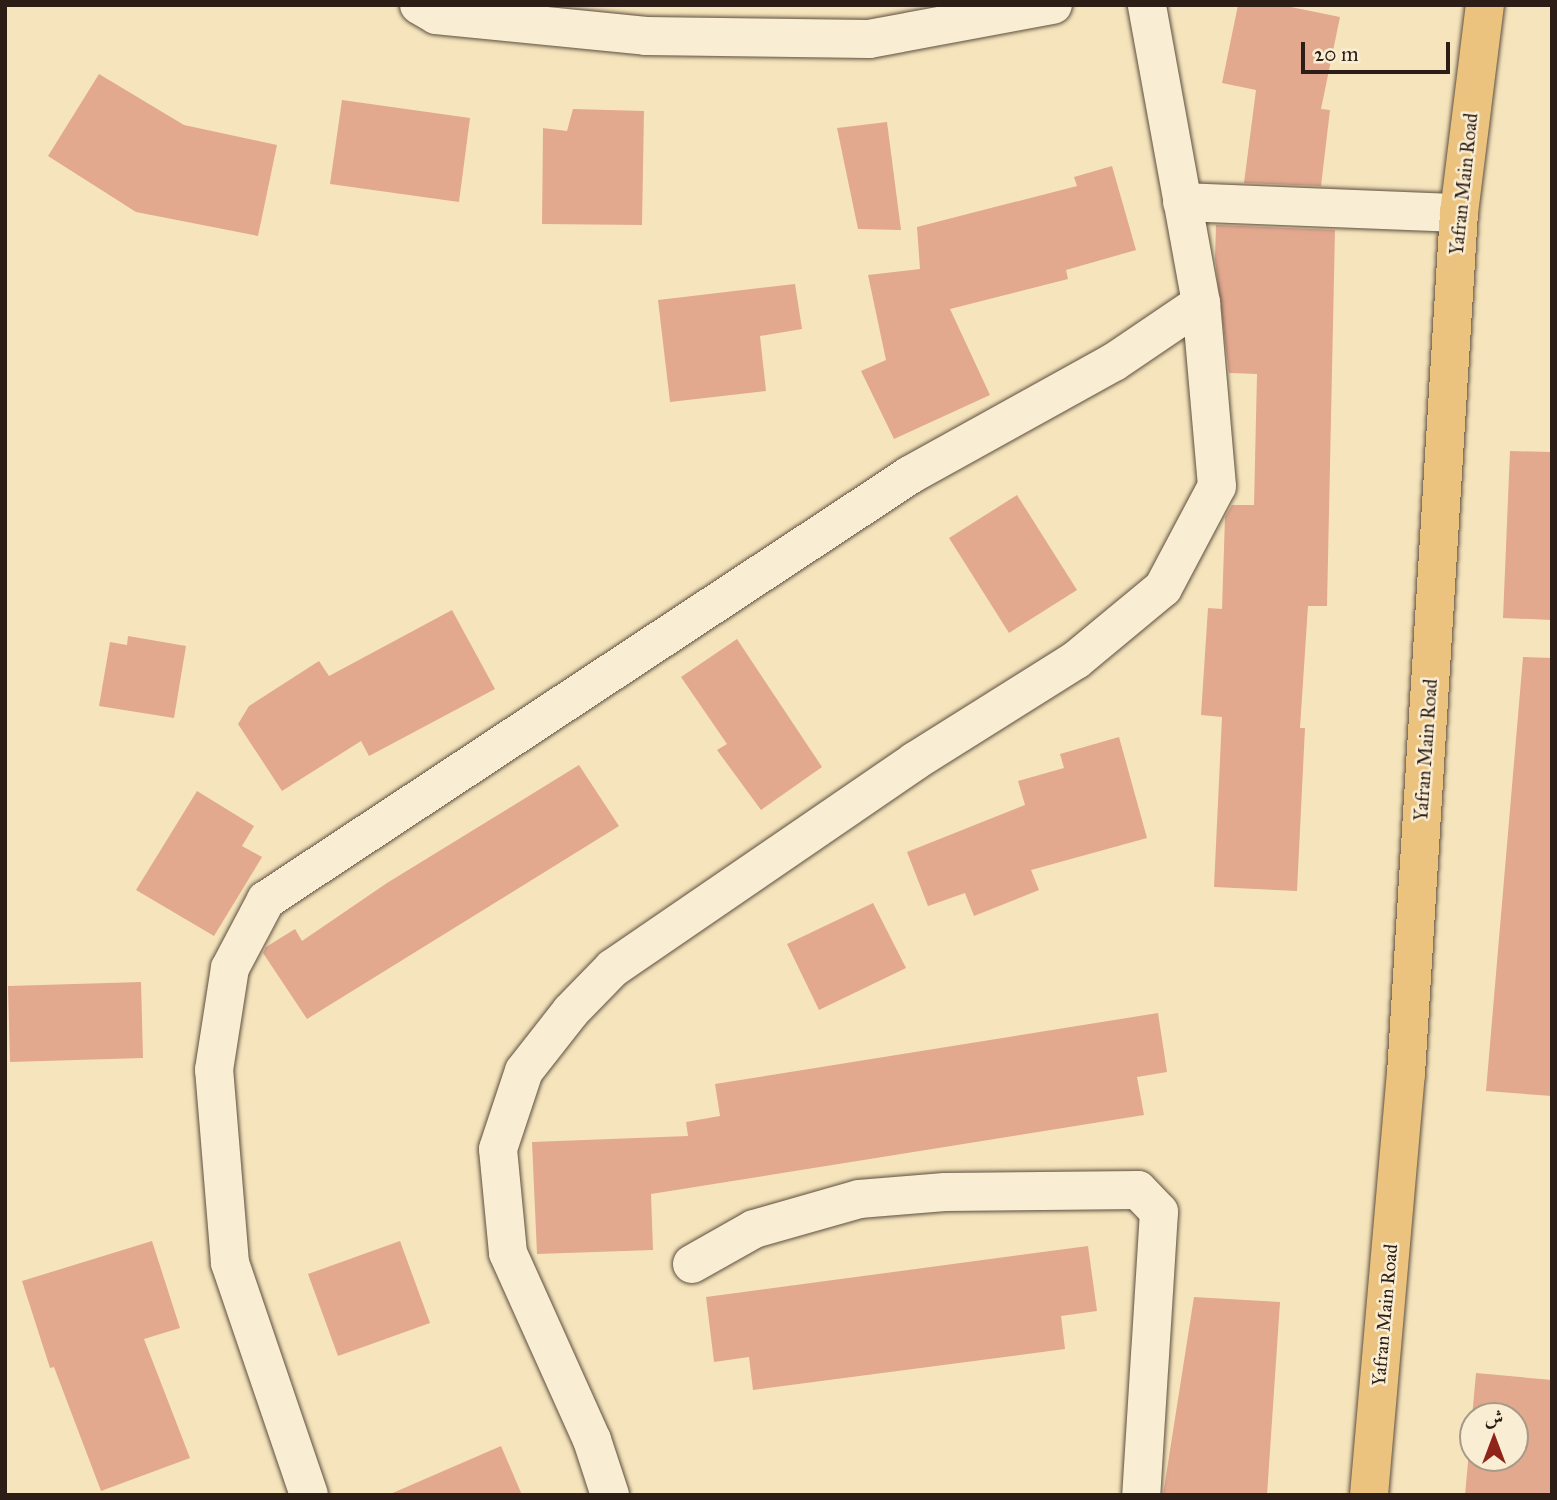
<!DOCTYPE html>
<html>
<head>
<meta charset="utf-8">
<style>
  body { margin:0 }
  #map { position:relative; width:1557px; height:1500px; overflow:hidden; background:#f6e5bc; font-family:"IM FELL Great Primer",Amiri,serif }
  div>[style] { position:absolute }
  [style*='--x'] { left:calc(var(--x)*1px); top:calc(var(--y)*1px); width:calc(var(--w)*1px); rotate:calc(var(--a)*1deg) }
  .building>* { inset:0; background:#e2a98f }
  .roads { filter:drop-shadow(0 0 2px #5e4f40) drop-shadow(0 0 2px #5e4f40) }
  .minor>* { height:38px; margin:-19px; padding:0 19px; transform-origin:19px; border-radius:19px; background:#f9eed3 }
  .major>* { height:38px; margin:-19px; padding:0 19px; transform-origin:19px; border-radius:19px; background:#ebc27e }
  span { translate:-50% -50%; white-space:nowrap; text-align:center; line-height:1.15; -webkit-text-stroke:5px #f9eed3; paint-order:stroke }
  .street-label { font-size:19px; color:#2c1d16 }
  .frame { position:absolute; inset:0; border:7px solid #2c1d16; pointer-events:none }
  .north { position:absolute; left:1459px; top:1402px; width:70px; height:70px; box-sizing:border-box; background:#f9eed3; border:2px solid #a79a87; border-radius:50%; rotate:0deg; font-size:19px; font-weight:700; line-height:28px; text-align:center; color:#2c1d16 }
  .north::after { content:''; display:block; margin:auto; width:24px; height:32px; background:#8f2418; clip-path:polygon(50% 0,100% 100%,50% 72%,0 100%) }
  .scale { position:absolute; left:1301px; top:42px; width:149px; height:32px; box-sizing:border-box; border:4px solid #2c1d16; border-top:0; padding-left:9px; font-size:21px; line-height:24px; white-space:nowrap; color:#2c1d16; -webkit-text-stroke:5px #f9eed3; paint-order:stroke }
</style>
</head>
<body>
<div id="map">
  <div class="building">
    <i style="clip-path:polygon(1238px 5px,1281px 5px,1340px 17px,1321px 109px,1330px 110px,1321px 186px,1244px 183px,1256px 90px,1222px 83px)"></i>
    <i style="clip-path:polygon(99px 74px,184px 125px,277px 145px,258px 236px,136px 212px,48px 156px)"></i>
    <i style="clip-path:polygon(342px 100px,470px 118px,459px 202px,330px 184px)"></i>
    <i style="clip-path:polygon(573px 109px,644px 111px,642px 225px,542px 224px,543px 128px,567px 131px)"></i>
    <i style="clip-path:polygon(887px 122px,901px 230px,858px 229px,837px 128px)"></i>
    <i style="clip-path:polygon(1112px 166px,1136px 250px,1066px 270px,1068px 279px,950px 309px,990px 395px,894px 439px,861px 371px,886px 360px,868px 275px,920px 269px,917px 227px,1077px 186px,1074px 177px)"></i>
    <i style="clip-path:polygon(1216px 225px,1335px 230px,1327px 606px,1308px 606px,1300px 728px,1305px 728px,1297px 891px,1214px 887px,1222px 717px,1201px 715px,1208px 608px,1222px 609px,1225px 517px,1232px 505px,1254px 505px,1257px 374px,1229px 373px,1215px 259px)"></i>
    <i style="clip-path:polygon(795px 284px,802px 329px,760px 336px,766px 391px,670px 402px,658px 300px)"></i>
    <i style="clip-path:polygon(1510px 451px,1552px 452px,1552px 620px,1503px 618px)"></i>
    <i style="clip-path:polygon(1017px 495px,1077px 590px,1009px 633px,949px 538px)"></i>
    <i style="clip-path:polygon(452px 610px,495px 689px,369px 756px,361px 741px,282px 791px,238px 724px,249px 706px,319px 661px,329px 676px)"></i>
    <i style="clip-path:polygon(128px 636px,186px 646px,174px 718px,99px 706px,110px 642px,127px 645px)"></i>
    <i style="clip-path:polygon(737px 639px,822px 767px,761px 810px,717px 750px,727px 744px,681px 677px)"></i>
    <i style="clip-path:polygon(1523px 657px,1552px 658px,1552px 1096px,1486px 1091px)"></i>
    <i style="clip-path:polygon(1119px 737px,1147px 838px,1031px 870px,1039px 890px,974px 916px,965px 893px,928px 906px,907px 852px,1025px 805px,1018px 781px,1064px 768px,1060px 754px)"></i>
    <i style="clip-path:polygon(579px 765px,619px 826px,307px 1019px,263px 953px,266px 947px,295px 929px,302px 941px,387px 883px)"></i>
    <i style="clip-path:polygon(197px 791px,254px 826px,242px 846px,262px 857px,214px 936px,136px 890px)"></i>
    <i style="clip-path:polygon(873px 903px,906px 968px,819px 1010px,787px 944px)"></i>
    <i style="clip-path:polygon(141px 982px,143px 1058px,10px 1062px,8px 986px)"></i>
    <i style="clip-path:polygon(1158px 1013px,1167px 1072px,1137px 1077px,1144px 1115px,651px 1194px,653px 1250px,537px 1254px,532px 1142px,688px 1136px,686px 1122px,720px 1116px,715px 1084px)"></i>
    <i style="clip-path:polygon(152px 1241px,180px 1328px,144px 1339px,190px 1458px,101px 1491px,54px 1367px,50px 1368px,22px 1281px)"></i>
    <i style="clip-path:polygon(400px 1241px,430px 1323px,338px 1356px,308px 1274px)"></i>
    <i style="clip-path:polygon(1088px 1246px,1097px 1311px,1061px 1316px,1065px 1349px,753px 1390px,749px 1357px,714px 1362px,706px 1297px)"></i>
    <i style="clip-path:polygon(1194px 1297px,1280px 1302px,1267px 1495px,1163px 1495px)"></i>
    <i style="clip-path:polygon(evenodd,1476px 1373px,1552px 1380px,1552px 1495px,1465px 1495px,1476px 1373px,1473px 1416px,1515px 1416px,1515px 1458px,1473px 1458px,1473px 1416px)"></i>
    <i style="clip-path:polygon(501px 1446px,522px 1495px,388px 1495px)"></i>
  </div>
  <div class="roads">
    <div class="minor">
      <i style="--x:419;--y:5;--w:20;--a:30"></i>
      <i style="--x:436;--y:15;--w:211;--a:5.7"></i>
      <i style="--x:646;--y:36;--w:223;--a:0.8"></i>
      <i style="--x:869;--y:39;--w:187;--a:-10.5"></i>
      <i style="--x:1182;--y:202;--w:277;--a:2.3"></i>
      <i style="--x:692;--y:1264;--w:71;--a:-29.4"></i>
      <i style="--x:754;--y:1229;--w:109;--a:-15.9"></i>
      <i style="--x:859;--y:1199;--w:86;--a:-4.7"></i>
      <i style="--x:945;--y:1192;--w:193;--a:-0.6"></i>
      <i style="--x:1138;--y:1190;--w:30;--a:46"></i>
      <i style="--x:1159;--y:1212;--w:284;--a:93.6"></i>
      <i style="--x:309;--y:1495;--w:245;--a:-108.8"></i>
      <i style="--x:230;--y:1263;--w:194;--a:-94.7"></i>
      <i style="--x:214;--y:1070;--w:103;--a:-81.1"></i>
      <i style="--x:230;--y:968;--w:77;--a:-62.1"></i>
      <i style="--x:266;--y:900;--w:772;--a:-33.42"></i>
      <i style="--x:910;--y:475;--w:233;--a:-29"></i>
      <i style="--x:1114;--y:362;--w:105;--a:-34.1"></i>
      <i style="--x:610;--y:1495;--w:58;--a:-108.1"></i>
      <i style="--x:592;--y:1440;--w:205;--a:-114.2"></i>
      <i style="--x:508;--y:1253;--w:104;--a:-95.5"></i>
      <i style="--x:498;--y:1149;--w:82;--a:-71.6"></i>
      <i style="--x:524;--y:1071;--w:76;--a:-51.9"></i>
      <i style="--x:571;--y:1011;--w:60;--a:-45.7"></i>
      <i style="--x:613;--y:968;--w:366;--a:-34.4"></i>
      <i style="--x:915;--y:761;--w:190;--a:-32.1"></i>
      <i style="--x:1076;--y:660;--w:113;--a:-39.6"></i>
      <i style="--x:1163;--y:588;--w:115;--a:-62.1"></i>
      <i style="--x:1217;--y:486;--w:184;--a:-95"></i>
      <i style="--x:1201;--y:303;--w:303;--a:-100.3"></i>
    </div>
    <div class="major">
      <i style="--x:1369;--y:1495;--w:423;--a:-85"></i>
      <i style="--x:1406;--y:1074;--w:863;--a:-86.48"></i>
      <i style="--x:1459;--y:213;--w:210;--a:-82.9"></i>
    </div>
  </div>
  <div class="street-label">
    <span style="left:1464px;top:184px;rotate:-84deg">Yafran Main Road</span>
    <span style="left:1426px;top:750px;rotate:-86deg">Yafran Main Road</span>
    <span style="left:1385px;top:1315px;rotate:-85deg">Yafran Main Road</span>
  </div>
  <div class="frame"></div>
  <div class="north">ش</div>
  <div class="scale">20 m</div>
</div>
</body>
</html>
